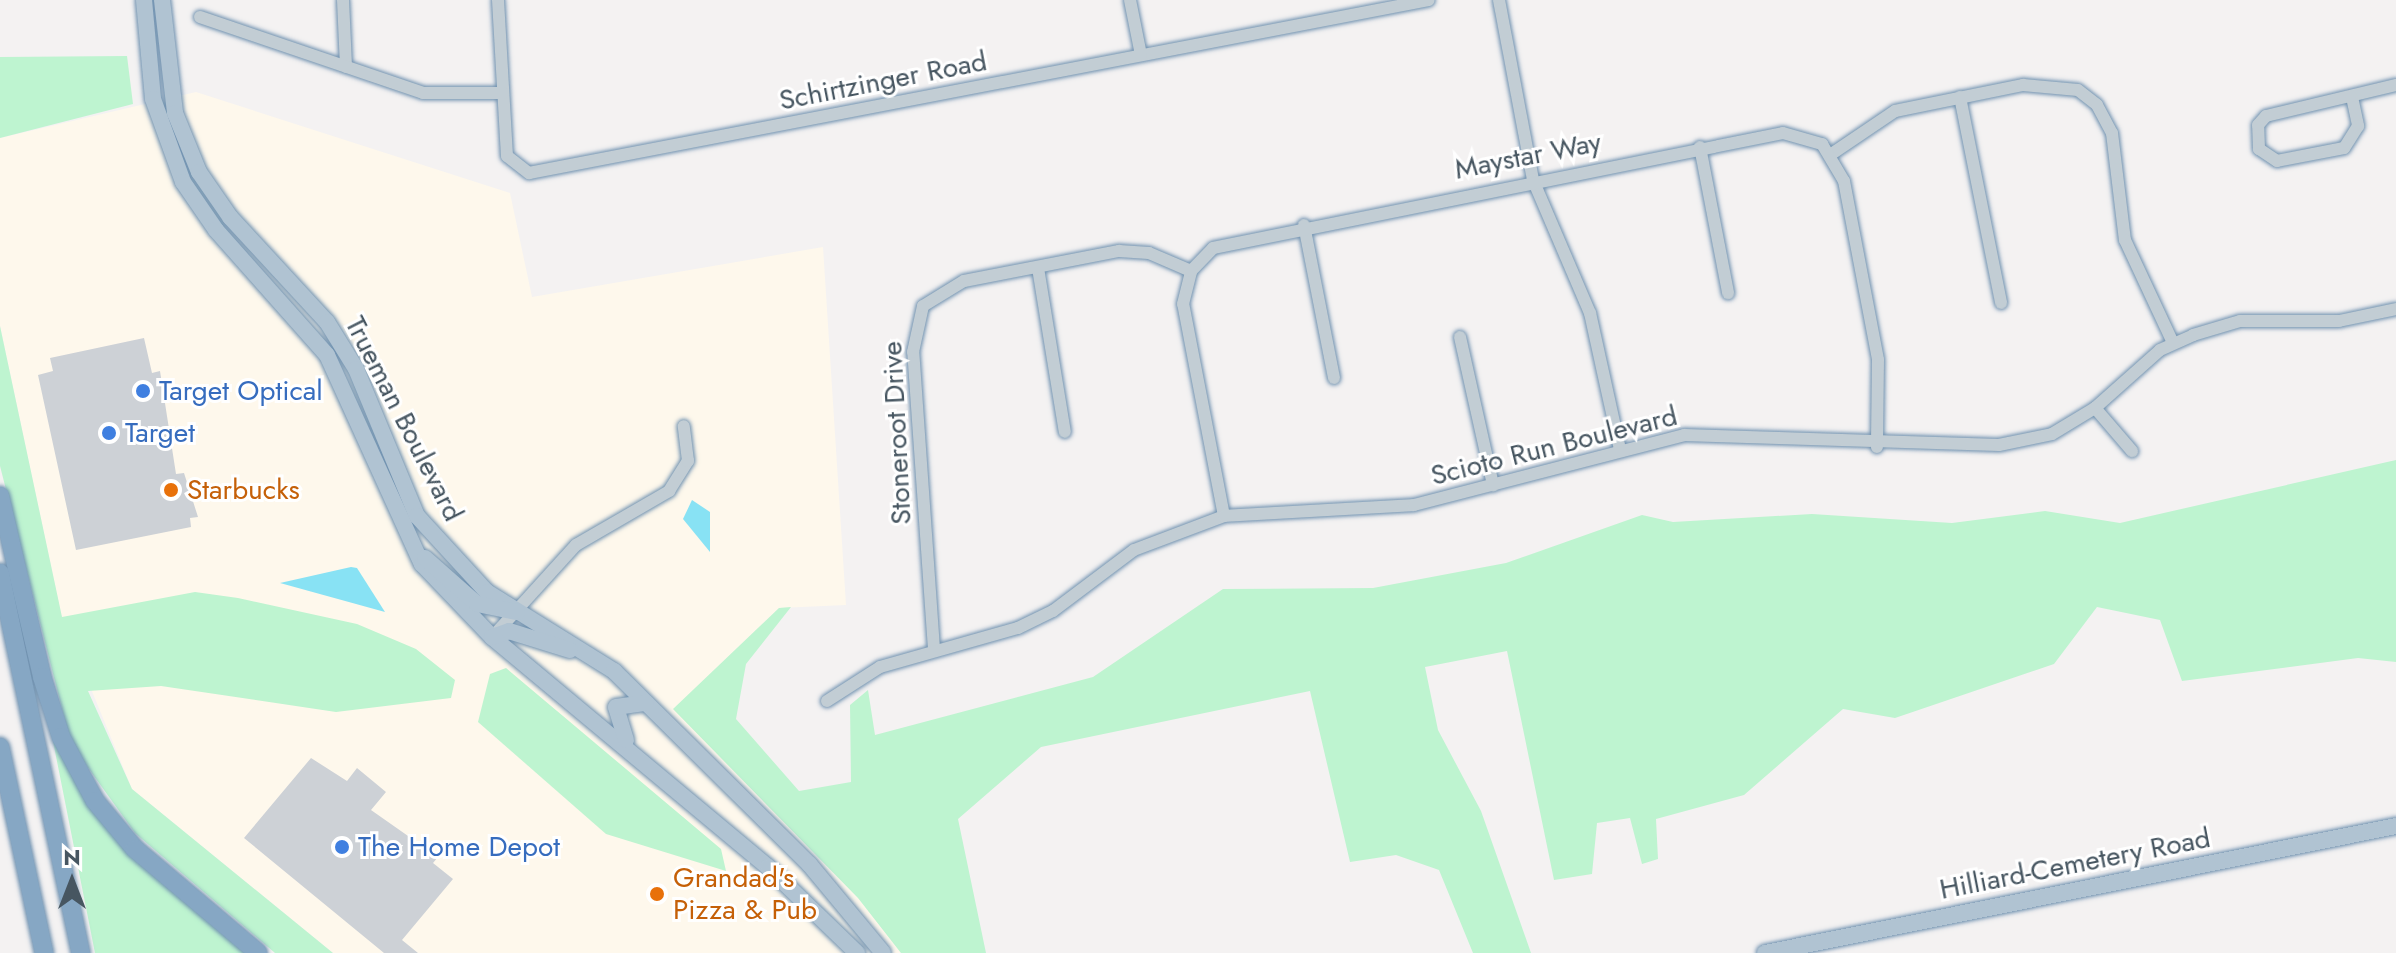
<!DOCTYPE html>
<html>
<head>
<meta charset="utf-8">
<style>
  body { margin:0 }
  #map { position:relative; width:2396px; height:953px; overflow:hidden; background:#f4f2f2; font-family:Jost,sans-serif }
  div>[style] { position:absolute }
  [style*='--x'] { left:calc(var(--x)*1px); top:calc(var(--y)*1px); width:calc(var(--w)*1px); rotate:calc(var(--a)*1deg) }
  .commercial>* { inset:0; background:#fef8ec }
  .green>* { inset:0; background:#bef4d0 }
  .water>* { inset:0; background:#88e2f4 }
  .building>* { inset:0; background:#cdd1d6 }
  .roads { filter:drop-shadow(0 0 2px #7192b0) drop-shadow(0 0 2px #7192b0) }
  .minor>* { height:12px; margin:-6px; padding:0 6px; transform-origin:6px; border-radius:6px; background:#c2cdd4 }
  .major>* { height:16px; margin:-8px; padding:0 8px; transform-origin:8px; border-radius:8px; background:#b0c3d2 }
  .highway>* { height:18px; margin:-9px; padding:0 9px; transform-origin:9px; border-radius:9px; background:#86a7c4 }
  .dots>* { width:22px; height:22px; translate:-50% -50%; box-sizing:border-box; border:4px solid #fff; border-radius:50% }
  span { translate:-50% -50%; white-space:nowrap; text-align:center; line-height:1.15; -webkit-text-stroke:6px #fff; paint-order:stroke }
  .street-label { font-size:28px; color:#475661 }
  .shop-label { font-size:28px; color:#366cbe }
  .left { translate:0 -50%; text-align:left }
  .food-label { font-size:28px; color:#c56008 }
  .north { position:absolute; left:32px; top:841px; width:80px; height:80px; -webkit-text-stroke:6px #fff; paint-order:stroke; rotate:0deg; font-size:22px; font-weight:700; line-height:32px; text-align:center; color:#475661 }
  .north::after { content:''; display:block; margin:auto; width:28px; height:36px; background:#475661; clip-path:polygon(50% 0,100% 100%,50% 72%,0 100%) }
</style>
</head>
<body>
<div id="map">
  <div class="commercial">
    <i style="clip-path:polygon(196px 92px,510px 193px,532px 297px,823px 247px,846px 605px,779px 608px,674px 709px,858px 898px,901px 953px,333px 953px,132px 789px,62px 618px,0 326px,0 138px)"></i>
  </div>
  <div class="green">
    <i style="clip-path:polygon(127px 56px,133px 104px,0 138px,0 57px)"></i>
    <i style="clip-path:polygon(0 326px,62px 617px,195px 592px,238px 598px,357px 624px,416px 649px,455px 680px,451px 698px,336px 712px,161px 686px,88px 691px,132px 789px,333px 953px,275px 953px,135px 833px,71px 744px,0 466px)"></i>
    <i style="clip-path:polygon(2396px 460px,2396px 662px,2358px 658px,2182px 681px,2160px 620px,2097px 607px,2054px 664px,1895px 718px,1843px 709px,1744px 795px,1656px 819px,1658px 859px,1642px 864px,1630px 818px,1597px 823px,1592px 874px,1554px 880px,1507px 651px,1425px 667px,1438px 730px,1481px 811px,1531px 953px,1473px 953px,1439px 870px,1396px 855px,1350px 862px,1310px 691px,1041px 747px,958px 819px,986px 953px,901px 953px,858px 898px,673px 709px,779px 608px,791px 607px,746px 664px,736px 719px,799px 791px,851px 782px,850px 705px,868px 690px,875px 735px,1093px 677px,1223px 589px,1373px 588px,1506px 563px,1642px 515px,1673px 522px,1812px 514px,1952px 523px,2045px 511px,2120px 523px)"></i>
    <i style="clip-path:polygon(506px 668px,721px 849px,726px 871px,606px 834px,478px 722px,490px 674px)"></i>
    <i style="clip-path:polygon(49px 721px,97px 810px,251px 953px,95px 953px)"></i>
  </div>
  <div class="water">
    <i style="clip-path:polygon(692px 500px,710px 512px,710px 552px,683px 519px)"></i>
    <i style="clip-path:polygon(357px 568px,385px 612px,280px 583px,351px 567px)"></i>
  </div>
  <div class="building">
    <i style="clip-path:polygon(144px 338px,152px 373px,160px 371px,176px 474px,184px 473px,198px 517px,190px 518px,191px 527px,76px 550px,38px 375px,53px 371px,50px 358px)"></i>
    <i style="clip-path:polygon(311px 758px,347px 781px,357px 768px,386px 792px,371px 810px,438px 857px,433px 863px,453px 879px,402px 940px,418px 953px,384px 953px,244px 838px)"></i>
  </div>
  <div class="roads">
    <div class="minor">
      <i style="--x:343;--y:0;--w:67;--a:87.4"></i>
      <i style="--x:498;--y:0;--w:156;--a:86.7"></i>
      <i style="--x:507;--y:156;--w:28;--a:38"></i>
      <i style="--x:529;--y:173;--w:916;--a:-10.88"></i>
      <i style="--x:1130;--y:0;--w:56;--a:78.7"></i>
      <i style="--x:1499;--y:0;--w:183;--a:79.3"></i>
      <i style="--x:1533;--y:180;--w:145;--a:66.8"></i>
      <i style="--x:1590;--y:313;--w:139;--a:77.6"></i>
      <i style="--x:200;--y:17;--w:236;--a:18.8"></i>
      <i style="--x:423;--y:93;--w:80;--a:0"></i>
      <i style="--x:1960;--y:97;--w:210;--a:78.7"></i>
      <i style="--x:2352;--y:97;--w:30;--a:78"></i>
      <i style="--x:2358;--y:126;--w:26;--a:122"></i>
      <i style="--x:2344;--y:148;--w:68;--a:169"></i>
      <i style="--x:2277;--y:161;--w:22;--a:-146"></i>
      <i style="--x:2259;--y:149;--w:24;--a:-92"></i>
      <i style="--x:2258;--y:125;--w:12;--a:-48"></i>
      <i style="--x:2266;--y:116;--w:134;--a:-13.4"></i>
      <i style="--x:1700;--y:147;--w:149;--a:79.1"></i>
      <i style="--x:1833;--y:153;--w:75;--a:-34.1"></i>
      <i style="--x:1895;--y:111;--w:131;--a:-11.5"></i>
      <i style="--x:2023;--y:85;--w:55;--a:5.2"></i>
      <i style="--x:2078;--y:90;--w:24;--a:38"></i>
      <i style="--x:2097;--y:105;--w:32;--a:62"></i>
      <i style="--x:2112;--y:133;--w:108;--a:83.1"></i>
      <i style="--x:2125;--y:240;--w:114;--a:65"></i>
      <i style="--x:1304;--y:225;--w:156;--a:78.9"></i>
      <i style="--x:1038;--y:268;--w:166;--a:80.7"></i>
      <i style="--x:1460;--y:337;--w:152;--a:77.4"></i>
      <i style="--x:2095;--y:408;--w:57;--a:49.3"></i>
      <i style="--x:1224;--y:516;--w:216;--a:-100.9"></i>
      <i style="--x:1183;--y:304;--w:34;--a:-76"></i>
      <i style="--x:1191;--y:271;--w:32;--a:-46"></i>
      <i style="--x:1213;--y:248;--w:581;--a:-11.41"></i>
      <i style="--x:1783;--y:133;--w:41;--a:15.8"></i>
      <i style="--x:1822;--y:144;--w:43;--a:59.3"></i>
      <i style="--x:1844;--y:181;--w:182;--a:79.2"></i>
      <i style="--x:1878;--y:360;--w:87;--a:90.7"></i>
      <i style="--x:495;--y:634;--w:120;--a:-47.7"></i>
      <i style="--x:576;--y:545;--w:108;--a:-30.1"></i>
      <i style="--x:669;--y:491;--w:36;--a:-58"></i>
      <i style="--x:688;--y:461;--w:35;--a:-97"></i>
      <i style="--x:934;--y:649;--w:298;--a:-94"></i>
      <i style="--x:913;--y:352;--w:47;--a:-77.7"></i>
      <i style="--x:923;--y:306;--w:48;--a:-31.4"></i>
      <i style="--x:964;--y:281;--w:158;--a:-11"></i>
      <i style="--x:1119;--y:251;--w:30;--a:4"></i>
      <i style="--x:1149;--y:253;--w:46;--a:23.2"></i>
      <i style="--x:827;--y:701;--w:63;--a:-32.7"></i>
      <i style="--x:880;--y:667;--w:143;--a:-15.8"></i>
      <i style="--x:1018;--y:628;--w:39;--a:-26"></i>
      <i style="--x:1053;--y:611;--w:101;--a:-37"></i>
      <i style="--x:1134;--y:550;--w:96;--a:-20.7"></i>
      <i style="--x:1224;--y:516;--w:190;--a:-3.3"></i>
      <i style="--x:1414;--y:505;--w:279;--a:-14.5"></i>
      <i style="--x:1684;--y:435;--w:315;--a:1.8"></i>
      <i style="--x:1999;--y:445;--w:54;--a:-11.7"></i>
      <i style="--x:2052;--y:434;--w:50;--a:-31.2"></i>
      <i style="--x:2095;--y:408;--w:87;--a:-41.7"></i>
      <i style="--x:2160;--y:350;--w:36;--a:-24"></i>
      <i style="--x:2193;--y:335;--w:49;--a:-16.6"></i>
      <i style="--x:2240;--y:321;--w:99;--a:0"></i>
      <i style="--x:2339;--y:321;--w:58;--a:-11.9"></i>
    </div>
    <div class="major">
      <i style="--x:144;--y:0;--w:99;--a:84.8"></i>
      <i style="--x:153;--y:99;--w:88;--a:70.1"></i>
      <i style="--x:183;--y:182;--w:58;--a:55.5"></i>
      <i style="--x:216;--y:230;--w:167;--a:48.4"></i>
      <i style="--x:327;--y:355;--w:230;--a:65.6"></i>
      <i style="--x:422;--y:564;--w:101;--a:46.2"></i>
      <i style="--x:492;--y:637;--w:359;--a:39.8"></i>
      <i style="--x:768;--y:867;--w:124;--a:44"></i>
      <i style="--x:162;--y:0;--w:114;--a:83.4"></i>
      <i style="--x:175;--y:113;--w:64;--a:67.9"></i>
      <i style="--x:199;--y:172;--w:55;--a:55.4"></i>
      <i style="--x:230;--y:217;--w:143;--a:47.3"></i>
      <i style="--x:327;--y:322;--w:55;--a:58.3"></i>
      <i style="--x:356;--y:369;--w:159;--a:67.5"></i>
      <i style="--x:417;--y:516;--w:103;--a:47.4"></i>
      <i style="--x:487;--y:592;--w:150;--a:31.9"></i>
      <i style="--x:614;--y:671;--w:276;--a:44.7"></i>
      <i style="--x:810;--y:865;--w:114;--a:50.3"></i>
      <i style="--x:425;--y:558;--w:69;--a:41.5"></i>
      <i style="--x:477;--y:604;--w:41;--a:11.3"></i>
      <i style="--x:492;--y:637;--w:18;--a:-19"></i>
      <i style="--x:509;--y:631;--w:64;--a:17.3"></i>
      <i style="--x:626;--y:740;--w:34;--a:-107"></i>
      <i style="--x:616;--y:707;--w:30;--a:-8"></i>
      <i style="--x:1765;--y:953;--w:644;--a:-11.38"></i>
    </div>
    <div class="highway">
      <i style="--x:0;--y:496;--w:186;--a:76.9"></i>
      <i style="--x:42;--y:677;--w:63;--a:72.4"></i>
      <i style="--x:61;--y:737;--w:72;--a:62"></i>
      <i style="--x:95;--y:801;--w:62;--a:50.2"></i>
      <i style="--x:135;--y:849;--w:161;--a:40.2"></i>
      <i style="--x:0;--y:573;--w:389;--a:78"></i>
      <i style="--x:0;--y:747;--w:211;--a:77.9"></i>
    </div>
  </div>
  <div class="dots">
    <i style="left:143px;top:391px;background:#3f7fe0"></i>
    <i style="left:109px;top:433px;background:#3f7fe0"></i>
    <i style="left:171px;top:490px;background:#e8710a"></i>
    <i style="left:342px;top:847px;background:#3f7fe0"></i>
    <i style="left:657px;top:894px;background:#e8710a"></i>
  </div>
  <div class="street-label">
    <span style="left:883px;top:81px;rotate:-11deg">Schirtzinger Road</span>
    <span style="left:1528px;top:156px;rotate:-11deg">Maystar Way</span>
    <span style="left:404px;top:419px;rotate:63deg">Trueman Boulevard</span>
    <span style="left:897px;top:433px;rotate:-93deg">Stoneroot Drive</span>
    <span style="left:1554px;top:446px;rotate:-14deg">Scioto Run Boulevard</span>
    <span style="left:2075px;top:864px;rotate:-11deg">Hilliard-Cemetery Road</span>
  </div>
  <div class="shop-label">
    <span class="left" style="left:159px;top:391px">Target Optical</span>
    <span class="left" style="left:125px;top:433px">Target</span>
    <span class="left" style="left:358px;top:847px">The Home Depot</span>
  </div>
  <div class="food-label">
    <span class="left" style="left:187px;top:490px">Starbucks</span>
    <span class="left" style="left:673px;top:894px">Grandad's<br>Pizza &amp; Pub</span>
  </div>
  <div class="north">N</div>
</div>
</body>
</html>
